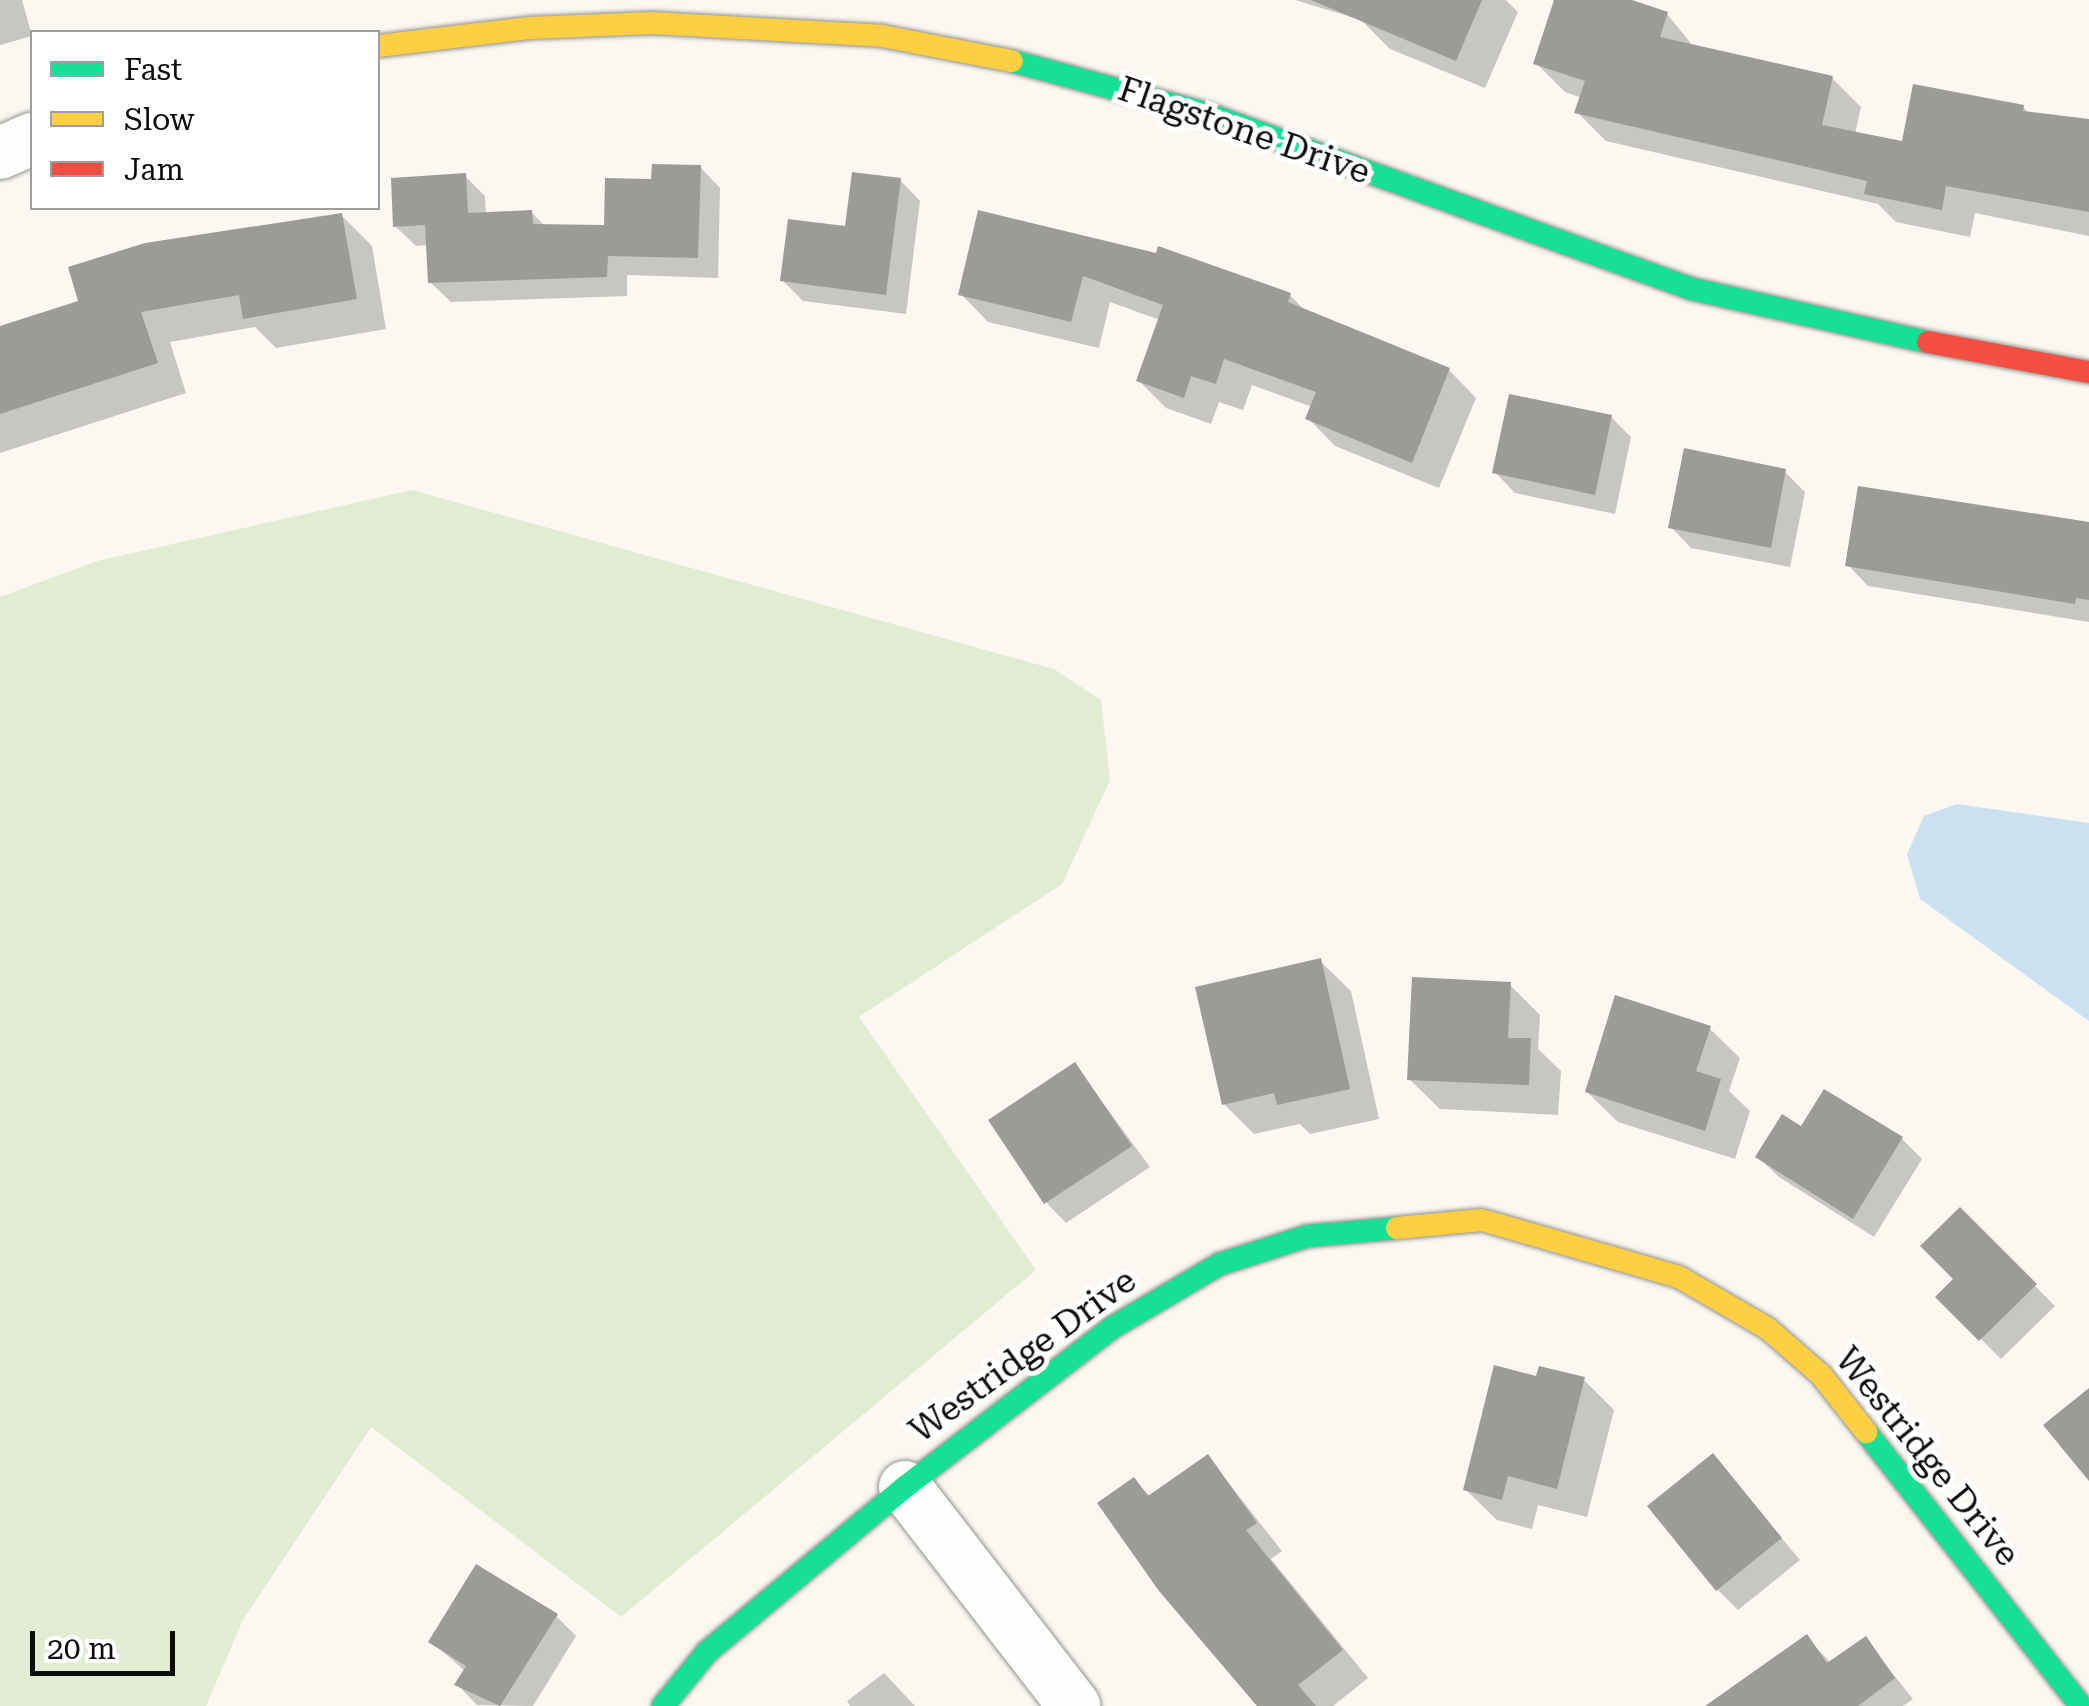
<!DOCTYPE html>
<html>
<head>
<meta charset="utf-8">
<style>
  body { margin:0 }
  #map { position:relative; width:2089px; height:1706px; overflow:hidden; background:#faf8f0; font-family:"Roboto Serif",serif }
  div>[style] { position:absolute }
  [style*='--x'] { left:calc(var(--x)*1px); top:calc(var(--y)*1px); width:calc(var(--w)*1px); rotate:calc(var(--a)*1deg) }
  .green>* { inset:0; background:#e2ecd3 }
  .water>* { inset:0; background:#cce1ef }
  .shadow>* { inset:0; background:#0003 }
  .building>* { inset:0; background:#9d9b96 }
  .roads { filter:drop-shadow(0 0 2px #93928f) drop-shadow(0 0 2px #93928f) }
  .street>* { height:52px; margin:-26px; padding:0 26px; transform-origin:26px; border-radius:26px; background:#fefefd }
  .fast>* { height:22px; margin:-11px; padding:0 11px; transform-origin:11px; border-radius:11px; background:#16e098 }
  .slow>* { height:22px; margin:-11px; padding:0 11px; transform-origin:11px; border-radius:11px; background:#ffcf43 }
  .jam>* { height:22px; margin:-11px; padding:0 11px; transform-origin:11px; border-radius:11px; background:#f24e42 }
  span { translate:-50% -50%; white-space:nowrap; text-align:center; line-height:1.15; -webkit-text-stroke:10px #fff; paint-order:stroke }
  .street-label { font-size:35px; color:#0c0c0c }
  .legend { position:absolute; left:30px; top:30px; width:350px; height:180px; box-sizing:border-box; background:#fff; border:2px solid #9e9e9e; margin:0; padding:12px 18px; list-style:none; font-size:30px; color:#0c0c0c }
  .legend li { display:flex; align-items:center; gap:20px; height:50px }
  .legend b { width:50px; border:2px solid #9e9e9e }
  .scale { position:absolute; left:30px; top:1631px; width:145px; height:45px; box-sizing:border-box; border:5px solid #0c0c0c; border-top:0; padding-left:12px; font-size:30px; line-height:35px; white-space:nowrap; color:#0c0c0c; -webkit-text-stroke:8px #fff; paint-order:stroke }
</style>
</head>
<body>
<div id="map">
  <div class="green">
    <i style="clip-path:polygon(412px 490px,1054px 669px,1101px 700px,1110px 780px,1062px 884px,859px 1017px,1036px 1270px,621px 1617px,371px 1427px,243px 1620px,206px 1706px,0 1706px,0 597px,97px 561px)"></i>
  </div>
  <div class="water">
    <i style="clip-path:polygon(1957px 804px,2089px 823px,2089px 1021px,1920px 899px,1907px 854px,1924px 816px)"></i>
  </div>
  <div class="shadow">
    <i style="clip-path:polygon(0 0,22px 0,32px 36px,0 45px)"></i>
    <i style="clip-path:polygon(1295px 0,1506px 0,1518px 12px,1485px 88px,1390px 49px,1361px 20px)"></i>
    <i style="clip-path:polygon(1556px 0,1624px 0,1667px 14px,1694px 47px,1832px 78px,1861px 107px,1855px 134px,1904px 144px,2023px 107px,2030px 114px,2089px 122px,2089px 236px,1975px 213px,1970px 237px,1896px 222px,1878px 204px,1606px 141px,1577px 112px,1582px 98px,1565px 92px,1536px 63px)"></i>
    <i style="clip-path:polygon(700px 167px,720px 188px,718px 278px,627px 275px,627px 296px,451px 302px,430px 282px,429px 245px,416px 246px,395px 226px,465px 176px,485px 196px,486px 215px,531px 212px,545px 226px,606px 227px,654px 182px)"></i>
    <i style="clip-path:polygon(900px 180px,920px 201px,906px 314px,803px 301px,783px 281px)"></i>
    <i style="clip-path:polygon(980px 213px,1290px 295px,1307px 313px,1449px 370px,1476px 398px,1439px 488px,1335px 446px,1308px 418px,1312px 407px,1252px 385px,1243px 410px,1219px 402px,1211px 424px,1166px 408px,1139px 381px,1160px 320px,1110px 302px,1099px 348px,988px 322px,961px 294px)"></i>
    <i style="clip-path:polygon(342px 216px,372px 246px,386px 329px,276px 348px,255px 327px,170px 342px,186px 393px,0 453px,0 329px)"></i>
    <i style="clip-path:polygon(1611px 417px,1631px 437px,1615px 514px,1515px 493px,1495px 472px)"></i>
    <i style="clip-path:polygon(1785px 472px,1805px 492px,1790px 567px,1691px 548px,1671px 527px)"></i>
    <i style="clip-path:polygon(2089px 525px,2089px 622px,1868px 586px,1848px 565px)"></i>
    <i style="clip-path:polygon(1320px 961px,1351px 991px,1379px 1119px,1310px 1134px,1300px 1124px,1254px 1134px,1224px 1104px)"></i>
    <i style="clip-path:polygon(1510px 985px,1540px 1015px,1538px 1049px,1561px 1071px,1558px 1115px,1440px 1109px,1409px 1079px)"></i>
    <i style="clip-path:polygon(1709px 1028px,1740px 1058px,1729px 1091px,1750px 1111px,1735px 1159px,1618px 1122px,1587px 1092px)"></i>
    <i style="clip-path:polygon(1075px 1065px,1150px 1167px,1066px 1223px,1046px 1202px)"></i>
    <i style="clip-path:polygon(1801px 1130px,1902px 1139px,1922px 1159px,1874px 1237px,1779px 1177px,1758px 1157px)"></i>
    <i style="clip-path:polygon(1960px 1211px,2055px 1306px,2001px 1359px,1939px 1297px,1957px 1279px)"></i>
    <i style="clip-path:polygon(1538px 1379px,1583px 1379px,1614px 1410px,1587px 1517px,1538px 1505px,1532px 1529px,1497px 1520px,1466px 1490px)"></i>
    <i style="clip-path:polygon(1713px 1456px,1800px 1560px,1738px 1610px,1718px 1590px)"></i>
    <i style="clip-path:polygon(1208px 1457px,1282px 1551px,1271px 1559px,1368px 1678px,1333px 1706px,1257px 1706px,1101px 1503px,1134px 1480px,1151px 1497px)"></i>
    <i style="clip-path:polygon(556px 1616px,576px 1636px,533px 1706px,477px 1705px,457px 1684px,465px 1671px,431px 1641px)"></i>
    <i style="clip-path:polygon(1807px 1638px,1831px 1663px,1865px 1639px,1913px 1699px,1903px 1706px,1748px 1706px)"></i>
    <i style="clip-path:polygon(884px 1673px,915px 1706px,850px 1706px,847px 1701px)"></i>
  </div>
  <div class="building">
    <i style="clip-path:polygon(1311px 0,1482px 0,1456px 61px)"></i>
    <i style="clip-path:polygon(1554px 0,1632px 0,1668px 12px,1660px 37px,1833px 76px,1822px 125px,1902px 141px,1913px 84px,2024px 105px,2023px 111px,2089px 119px,2089px 212px,1946px 186px,1942px 210px,1864px 194px,1867px 181px,1574px 113px,1585px 81px,1533px 64px)"></i>
    <i style="clip-path:polygon(652px 164px,701px 165px,698px 258px,608px 256px,607px 277px,428px 283px,425px 225px,393px 227px,391px 178px,466px 173px,468px 213px,532px 210px,533px 224px,604px 225px,605px 178px,651px 179px)"></i>
    <i style="clip-path:polygon(852px 172px,901px 178px,886px 295px,780px 281px,788px 219px,845px 226px)"></i>
    <i style="clip-path:polygon(978px 210px,1156px 253px,1158px 246px,1291px 293px,1288px 302px,1450px 368px,1412px 463px,1305px 419px,1316px 392px,1224px 359px,1216px 384px,1191px 376px,1184px 398px,1136px 381px,1163px 305px,1083px 276px,1071px 322px,958px 295px)"></i>
    <i style="clip-path:polygon(342px 213px,357px 299px,243px 319px,239px 295px,141px 312px,158px 363px,0 414px,0 326px,78px 301px,68px 267px,145px 243px)"></i>
    <i style="clip-path:polygon(1509px 394px,1612px 415px,1595px 495px,1492px 473px)"></i>
    <i style="clip-path:polygon(1684px 448px,1786px 469px,1771px 548px,1668px 528px)"></i>
    <i style="clip-path:polygon(1858px 486px,2089px 522px,2089px 600px,2076px 598px,2075px 604px,1845px 566px)"></i>
    <i style="clip-path:polygon(1321px 958px,1350px 1089px,1277px 1105px,1274px 1093px,1222px 1105px,1195px 987px)"></i>
    <i style="clip-path:polygon(1412px 977px,1511px 982px,1508px 1038px,1531px 1038px,1529px 1085px,1407px 1080px)"></i>
    <i style="clip-path:polygon(1615px 995px,1711px 1026px,1696px 1071px,1721px 1079px,1705px 1131px,1585px 1092px)"></i>
    <i style="clip-path:polygon(1075px 1062px,1132px 1146px,1044px 1204px,988px 1120px)"></i>
    <i style="clip-path:polygon(1824px 1089px,1903px 1137px,1853px 1219px,1755px 1157px,1782px 1114px,1801px 1126px)"></i>
    <i style="clip-path:polygon(1960px 1207px,2037px 1284px,1979px 1341px,1935px 1297px,1953px 1279px,1920px 1246px)"></i>
    <i style="clip-path:polygon(1494px 1365px,1536px 1376px,1539px 1366px,1585px 1377px,1557px 1489px,1508px 1476px,1502px 1500px,1463px 1490px)"></i>
    <i style="clip-path:polygon(2089px 1388px,2089px 1481px,2043px 1425px)"></i>
    <i style="clip-path:polygon(1713px 1453px,1782px 1538px,1716px 1591px,1647px 1506px)"></i>
    <i style="clip-path:polygon(1208px 1454px,1257px 1523px,1246px 1530px,1343px 1650px,1298px 1685px,1316px 1706px,1257px 1706px,1159px 1591px,1097px 1503px,1134px 1477px,1148px 1496px)"></i>
    <i style="clip-path:polygon(476px 1564px,558px 1614px,500px 1706px,454px 1685px,466px 1666px,428px 1642px)"></i>
    <i style="clip-path:polygon(1807px 1634px,1827px 1663px,1866px 1636px,1895px 1678px,1858px 1706px,1705px 1706px)"></i>
  </div>
  <div class="roads">
    <div class="street">
      <i style="--x:0;--y:153;--w:35;--a:-24"></i>
      <i style="--x:905;--y:1487;--w:277;--a:52.3"></i>
    </div>
    <div class="fast">
      <i style="--x:1012;--y:61;--w:203;--a:15.1"></i>
      <i style="--x:1208;--y:114;--w:515;--a:19.88"></i>
      <i style="--x:1692;--y:289;--w:242;--a:12.7"></i>
      <i style="--x:1866;--y:1432;--w:348;--a:51.9"></i>
      <i style="--x:663;--y:1706;--w:70;--a:-50.8"></i>
      <i style="--x:707;--y:1652;--w:258;--a:-39.8"></i>
      <i style="--x:905;--y:1487;--w:262;--a:-37.6"></i>
      <i style="--x:1113;--y:1327;--w:124;--a:-30.5"></i>
      <i style="--x:1220;--y:1264;--w:92;--a:-17.7"></i>
      <i style="--x:1308;--y:1236;--w:89;--a:-5.1"></i>
    </div>
    <div class="slow">
      <i style="--x:378;--y:46;--w:152;--a:-6.8"></i>
      <i style="--x:529;--y:28;--w:123;--a:-2.3"></i>
      <i style="--x:652;--y:23;--w:230;--a:3.2"></i>
      <i style="--x:882;--y:36;--w:132;--a:10.9"></i>
      <i style="--x:1397;--y:1228;--w:85;--a:-5.4"></i>
      <i style="--x:1482;--y:1220;--w:205;--a:16.1"></i>
      <i style="--x:1679;--y:1277;--w:102;--a:30.1"></i>
      <i style="--x:1767;--y:1328;--w:72;--a:41"></i>
      <i style="--x:1821;--y:1375;--w:73;--a:51.7"></i>
    </div>
    <div class="jam">
      <i style="--x:1928;--y:342;--w:164;--a:10.6"></i>
    </div>
  </div>
  <div class="street-label">
    <span style="left:1244px;top:131px;rotate:19deg">Flagstone Drive</span>
    <span style="left:1023px;top:1356px;rotate:-36deg">Westridge Drive</span>
    <span style="left:1927px;top:1457px;rotate:51deg">Westridge Drive</span>
  </div>
  <ul class="legend">
  <li><b style="height:12px;background:#16e098"></b>Fast</li>
  <li><b style="height:12px;background:#ffcf43"></b>Slow</li>
  <li><b style="height:12px;background:#f24e42"></b>Jam</li>
  </ul>
  <div class="scale">20 m</div>
</div>
</body>
</html>
